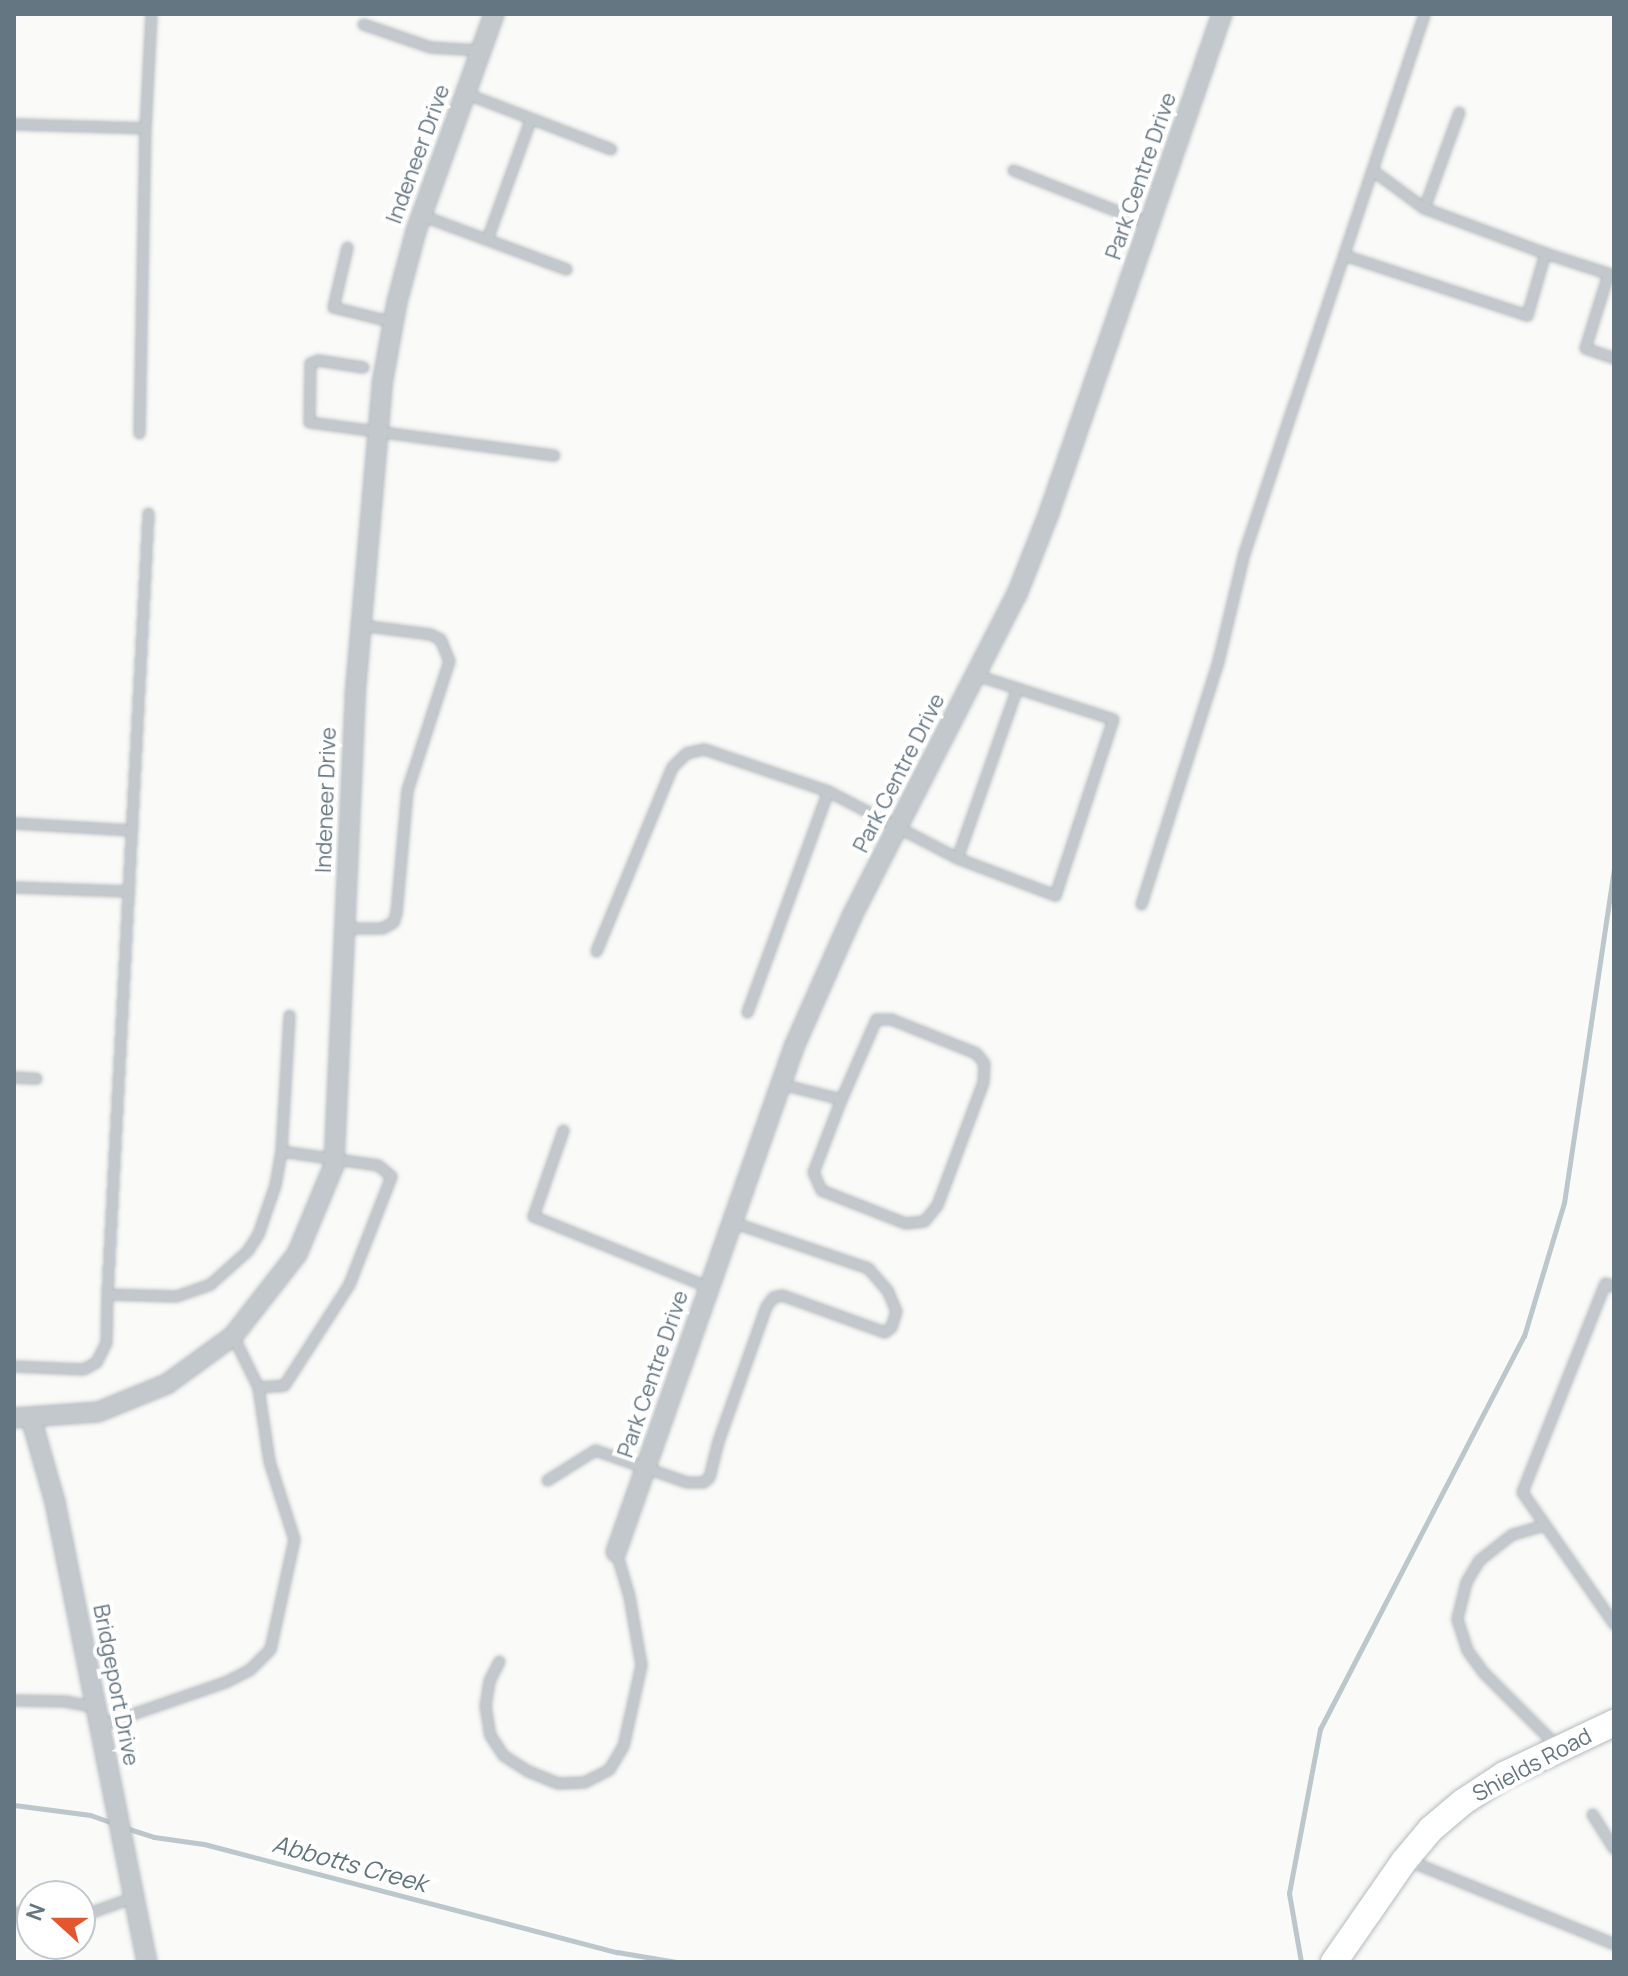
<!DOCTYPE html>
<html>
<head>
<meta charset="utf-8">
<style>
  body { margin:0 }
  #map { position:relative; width:1628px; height:1976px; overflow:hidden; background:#fafaf8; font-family:Manrope,sans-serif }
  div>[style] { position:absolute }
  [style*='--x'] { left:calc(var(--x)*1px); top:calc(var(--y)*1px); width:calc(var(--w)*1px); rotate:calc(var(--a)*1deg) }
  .stream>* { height:5px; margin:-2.5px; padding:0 2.5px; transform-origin:2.5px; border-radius:2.5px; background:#bbc7cb }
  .roads { filter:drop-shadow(0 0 2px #b3babf) drop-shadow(0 0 2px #b3babf) }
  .lane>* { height:9px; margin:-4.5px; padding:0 4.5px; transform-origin:4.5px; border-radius:4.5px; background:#c3c8cc }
  .street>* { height:18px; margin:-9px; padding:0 9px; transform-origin:9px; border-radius:9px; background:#c3c8cc }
  .secondary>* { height:26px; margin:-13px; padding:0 13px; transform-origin:13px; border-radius:13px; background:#fff }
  span { translate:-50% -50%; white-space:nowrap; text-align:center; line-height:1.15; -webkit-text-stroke:8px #fff; paint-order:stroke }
  .street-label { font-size:22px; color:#657683 }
  .water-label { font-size:24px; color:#60757c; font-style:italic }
  .frame { position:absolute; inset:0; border:16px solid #657683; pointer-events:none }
  .north { position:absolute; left:16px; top:1880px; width:80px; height:80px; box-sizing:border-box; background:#fff; border:2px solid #c1c8cd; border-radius:50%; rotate:291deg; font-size:22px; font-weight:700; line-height:32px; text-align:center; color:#657683 }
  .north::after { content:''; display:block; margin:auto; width:28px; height:36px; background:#e4572e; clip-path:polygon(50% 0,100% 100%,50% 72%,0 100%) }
</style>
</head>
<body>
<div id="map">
  <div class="stream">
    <i style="--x:14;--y:1805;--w:77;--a:7.5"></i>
    <i style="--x:90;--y:1815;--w:24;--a:19"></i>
    <i style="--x:126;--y:1828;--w:29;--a:18"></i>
    <i style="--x:154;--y:1837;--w:50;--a:8"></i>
    <i style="--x:204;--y:1844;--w:427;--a:14.7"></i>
    <i style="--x:617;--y:1952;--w:60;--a:9.6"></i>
    <i style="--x:1301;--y:1962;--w:70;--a:-99.9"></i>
    <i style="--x:1289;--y:1893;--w:167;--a:-79.3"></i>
    <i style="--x:1320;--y:1729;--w:443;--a:-62.6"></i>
    <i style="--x:1524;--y:1336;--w:139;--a:-73.3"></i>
    <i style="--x:1564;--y:1203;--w:337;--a:-81.5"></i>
  </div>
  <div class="roads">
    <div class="lane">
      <i style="--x:363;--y:24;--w:71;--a:18.9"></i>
      <i style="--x:430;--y:47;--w:51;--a:3.4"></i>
      <i style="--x:465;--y:93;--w:156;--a:21"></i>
      <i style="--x:14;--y:124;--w:131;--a:1.7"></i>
      <i style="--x:145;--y:128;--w:114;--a:-87"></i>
      <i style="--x:1013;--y:170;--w:147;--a:21.5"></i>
      <i style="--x:1424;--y:208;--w:102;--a:-70"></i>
      <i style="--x:421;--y:215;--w:155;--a:20.4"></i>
      <i style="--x:487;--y:239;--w:127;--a:-70.1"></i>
      <i style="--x:347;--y:247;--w:62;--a:103.1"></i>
      <i style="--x:333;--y:307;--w:62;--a:14"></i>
      <i style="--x:1545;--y:253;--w:68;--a:17.9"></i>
      <i style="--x:1344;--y:255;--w:193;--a:18.2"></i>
      <i style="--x:1527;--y:315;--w:65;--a:-73.8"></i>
      <i style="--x:1545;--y:253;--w:129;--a:-159.6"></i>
      <i style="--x:1424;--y:208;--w:64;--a:-143.8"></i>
      <i style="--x:1608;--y:274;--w:77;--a:107.3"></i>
      <i style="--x:1585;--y:348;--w:31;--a:19"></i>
      <i style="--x:363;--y:367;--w:46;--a:-171.2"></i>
      <i style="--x:318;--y:360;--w:9;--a:159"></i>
      <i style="--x:310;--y:363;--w:59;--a:91"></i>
      <i style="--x:309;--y:422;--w:247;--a:7.7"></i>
      <i style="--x:139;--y:433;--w:305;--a:-88.9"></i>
      <i style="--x:14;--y:823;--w:118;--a:3.4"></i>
      <i style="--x:957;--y:858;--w:105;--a:20.7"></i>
      <i style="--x:1055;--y:895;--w:185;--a:-71.8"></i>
      <i style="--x:1113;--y:719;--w:101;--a:-162.1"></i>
      <i style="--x:14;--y:887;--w:115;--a:2"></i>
      <i style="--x:1141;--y:904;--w:255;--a:-72.4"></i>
      <i style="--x:1218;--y:661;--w:111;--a:-76.5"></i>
      <i style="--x:1244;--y:553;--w:568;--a:-71.53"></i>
      <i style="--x:345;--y:928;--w:37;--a:0"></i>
      <i style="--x:382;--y:928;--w:13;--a:-29"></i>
      <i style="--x:393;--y:922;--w:9;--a:-72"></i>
      <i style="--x:396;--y:913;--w:123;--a:-84.9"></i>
      <i style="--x:407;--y:790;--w:136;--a:-72"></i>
      <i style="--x:449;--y:661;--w:24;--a:-112"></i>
      <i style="--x:440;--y:639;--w:11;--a:-153"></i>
      <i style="--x:430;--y:634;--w:70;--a:-172.6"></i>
      <i style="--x:596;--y:951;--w:199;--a:-67.6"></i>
      <i style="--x:672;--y:767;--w:20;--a:-45"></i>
      <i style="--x:686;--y:753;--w:18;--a:-13"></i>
      <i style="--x:704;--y:749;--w:131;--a:18.7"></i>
      <i style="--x:828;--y:791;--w:145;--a:27.4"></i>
      <i style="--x:957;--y:858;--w:180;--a:-70.6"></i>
      <i style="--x:1017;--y:688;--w:43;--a:-162.4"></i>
      <i style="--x:747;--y:1012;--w:235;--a:-69.9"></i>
      <i style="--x:14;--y:1077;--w:22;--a:3"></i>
      <i style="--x:781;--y:1084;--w:62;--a:14"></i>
      <i style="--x:841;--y:1099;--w:78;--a:111"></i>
      <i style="--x:813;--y:1172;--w:20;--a:66"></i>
      <i style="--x:821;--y:1190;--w:90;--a:21.4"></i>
      <i style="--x:905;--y:1223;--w:19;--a:-6"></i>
      <i style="--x:924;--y:1221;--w:21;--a:-51"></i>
      <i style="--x:937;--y:1205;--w:131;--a:-69.5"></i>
      <i style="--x:983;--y:1082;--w:19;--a:-87"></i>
      <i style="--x:984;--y:1063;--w:13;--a:-129"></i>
      <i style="--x:976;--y:1053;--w:92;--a:-158.2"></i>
      <i style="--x:891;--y:1019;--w:15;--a:180"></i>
      <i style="--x:876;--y:1019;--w:87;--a:113.6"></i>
      <i style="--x:563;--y:1130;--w:91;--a:109.2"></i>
      <i style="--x:533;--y:1216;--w:190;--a:22"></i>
      <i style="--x:1614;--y:1286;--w:9;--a:-162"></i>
      <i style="--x:1605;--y:1283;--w:225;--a:111.7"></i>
      <i style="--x:1522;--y:1492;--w:161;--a:55.1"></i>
      <i style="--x:107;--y:1294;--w:782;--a:-86.99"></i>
      <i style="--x:233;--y:1336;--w:57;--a:63.9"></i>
      <i style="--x:258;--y:1387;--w:26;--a:-4"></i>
      <i style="--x:284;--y:1385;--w:120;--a:-57.2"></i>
      <i style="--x:349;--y:1284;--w:116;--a:-68.7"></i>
      <i style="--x:391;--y:1176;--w:17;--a:-140"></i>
      <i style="--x:378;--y:1165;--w:98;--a:-171.8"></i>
      <i style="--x:281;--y:1151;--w:136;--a:-86.6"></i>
      <i style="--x:14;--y:1366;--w:69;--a:2.5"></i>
      <i style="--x:83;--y:1369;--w:15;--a:-28"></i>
      <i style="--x:96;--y:1362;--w:22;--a:-63"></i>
      <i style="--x:106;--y:1342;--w:48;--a:-88.8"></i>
      <i style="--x:107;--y:1294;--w:69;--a:1.7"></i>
      <i style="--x:176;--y:1296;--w:36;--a:-19"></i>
      <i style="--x:210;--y:1284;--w:50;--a:-41.7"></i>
      <i style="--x:247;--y:1251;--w:20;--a:-57"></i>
      <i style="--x:258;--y:1234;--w:52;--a:-70.9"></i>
      <i style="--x:275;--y:1185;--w:35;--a:-80"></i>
      <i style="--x:547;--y:1480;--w:57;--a:-32"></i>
      <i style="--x:595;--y:1450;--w:97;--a:19.2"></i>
      <i style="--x:687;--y:1482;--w:16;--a:0"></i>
      <i style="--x:703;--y:1482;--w:8;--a:-40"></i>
      <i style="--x:709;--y:1477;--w:37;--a:-76"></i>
      <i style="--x:718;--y:1441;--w:143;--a:-70.4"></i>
      <i style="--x:766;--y:1306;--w:11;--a:-52"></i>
      <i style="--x:773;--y:1297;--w:9;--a:-13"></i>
      <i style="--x:782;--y:1295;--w:109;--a:19.9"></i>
      <i style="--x:884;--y:1332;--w:9;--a:-36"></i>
      <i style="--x:891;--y:1327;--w:17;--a:-73"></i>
      <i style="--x:896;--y:1311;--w:23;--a:-113"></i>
      <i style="--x:887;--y:1290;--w:29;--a:-131"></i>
      <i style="--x:868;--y:1268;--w:144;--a:-161.3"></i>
      <i style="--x:1544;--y:1525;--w:33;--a:164"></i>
      <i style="--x:1512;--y:1534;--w:42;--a:141.8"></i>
      <i style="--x:1479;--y:1560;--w:26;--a:121"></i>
      <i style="--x:1466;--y:1582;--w:38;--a:104"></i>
      <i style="--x:1457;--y:1619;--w:33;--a:72"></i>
      <i style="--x:1467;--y:1650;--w:29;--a:54"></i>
      <i style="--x:1484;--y:1673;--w:105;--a:45"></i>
      <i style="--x:499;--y:1661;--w:22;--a:117"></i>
      <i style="--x:489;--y:1681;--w:24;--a:99"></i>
      <i style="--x:485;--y:1705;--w:30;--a:81"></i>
      <i style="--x:490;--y:1735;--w:24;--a:57"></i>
      <i style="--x:503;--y:1755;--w:30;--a:33"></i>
      <i style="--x:528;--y:1771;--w:32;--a:22"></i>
      <i style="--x:558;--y:1783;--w:26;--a:-2"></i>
      <i style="--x:584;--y:1782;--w:28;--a:-27"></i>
      <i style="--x:609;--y:1769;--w:27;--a:-59"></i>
      <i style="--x:623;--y:1746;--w:83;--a:-77.5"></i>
      <i style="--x:641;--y:1665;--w:70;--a:-99.9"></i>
      <i style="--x:629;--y:1596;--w:46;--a:-106.5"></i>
      <i style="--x:14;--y:1700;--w:51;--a:1.1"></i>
      <i style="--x:65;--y:1701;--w:32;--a:11"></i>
      <i style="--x:100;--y:1725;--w:132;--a:-19"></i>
      <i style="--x:225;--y:1682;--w:27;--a:-27"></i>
      <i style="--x:249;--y:1670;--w:30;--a:-45"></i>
      <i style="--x:270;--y:1649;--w:113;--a:-77.7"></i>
      <i style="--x:294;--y:1539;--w:82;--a:-107.8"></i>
      <i style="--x:269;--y:1461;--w:75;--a:-98.5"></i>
      <i style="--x:1592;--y:1814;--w:41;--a:57.8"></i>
      <i style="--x:1410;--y:1861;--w:220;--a:22.1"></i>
      <i style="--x:14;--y:1912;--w:19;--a:18"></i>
      <i style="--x:80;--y:1916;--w:57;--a:-19.4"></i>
    </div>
    <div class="street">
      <i style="--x:14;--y:1418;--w:84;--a:-4.1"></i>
      <i style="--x:98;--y:1412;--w:74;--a:-22.1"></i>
      <i style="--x:167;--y:1384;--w:82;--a:-36"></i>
      <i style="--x:233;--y:1336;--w:104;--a:-52"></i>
      <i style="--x:297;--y:1254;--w:96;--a:-67.4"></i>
      <i style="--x:334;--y:1165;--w:469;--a:-87.4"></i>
      <i style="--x:355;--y:696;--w:318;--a:-85"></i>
      <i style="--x:383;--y:379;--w:78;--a:-79.7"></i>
      <i style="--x:397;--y:302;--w:73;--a:-75"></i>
      <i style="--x:416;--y:231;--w:231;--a:-70.2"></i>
      <i style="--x:31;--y:1418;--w:87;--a:74.1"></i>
      <i style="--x:55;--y:1502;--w:469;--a:78.7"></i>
      <i style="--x:616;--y:1552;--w:535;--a:-70.58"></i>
      <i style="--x:794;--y:1047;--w:143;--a:-66.1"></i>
      <i style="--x:852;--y:916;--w:362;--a:-62.9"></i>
      <i style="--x:1017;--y:594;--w:87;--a:-68.4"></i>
      <i style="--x:1049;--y:513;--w:528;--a:-70.88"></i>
    </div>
    <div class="secondary">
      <i style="--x:1334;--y:1962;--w:124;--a:-55.2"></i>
      <i style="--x:1405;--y:1860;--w:40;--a:-50"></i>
      <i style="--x:1431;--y:1829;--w:42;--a:-40.2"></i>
      <i style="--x:1463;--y:1802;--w:49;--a:-33.4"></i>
      <i style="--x:1504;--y:1775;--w:122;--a:-25.3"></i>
    </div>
  </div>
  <div class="street-label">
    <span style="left:418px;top:154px;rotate:-70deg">Indeneer Drive</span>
    <span style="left:1141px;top:176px;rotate:-71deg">Park Centre Drive</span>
    <span style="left:899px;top:773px;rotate:-63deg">Park Centre Drive</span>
    <span style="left:326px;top:800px;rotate:-88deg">Indeneer Drive</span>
    <span style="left:653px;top:1374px;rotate:-71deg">Park Centre Drive</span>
    <span style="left:116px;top:1685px;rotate:79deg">Bridgeport Drive</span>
    <span style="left:1532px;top:1765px;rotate:-28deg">Shields Road</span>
  </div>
  <div class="water-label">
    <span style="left:350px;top:1863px;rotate:15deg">Abbotts Creek</span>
  </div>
  <div class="frame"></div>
  <div class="north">N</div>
</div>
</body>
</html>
